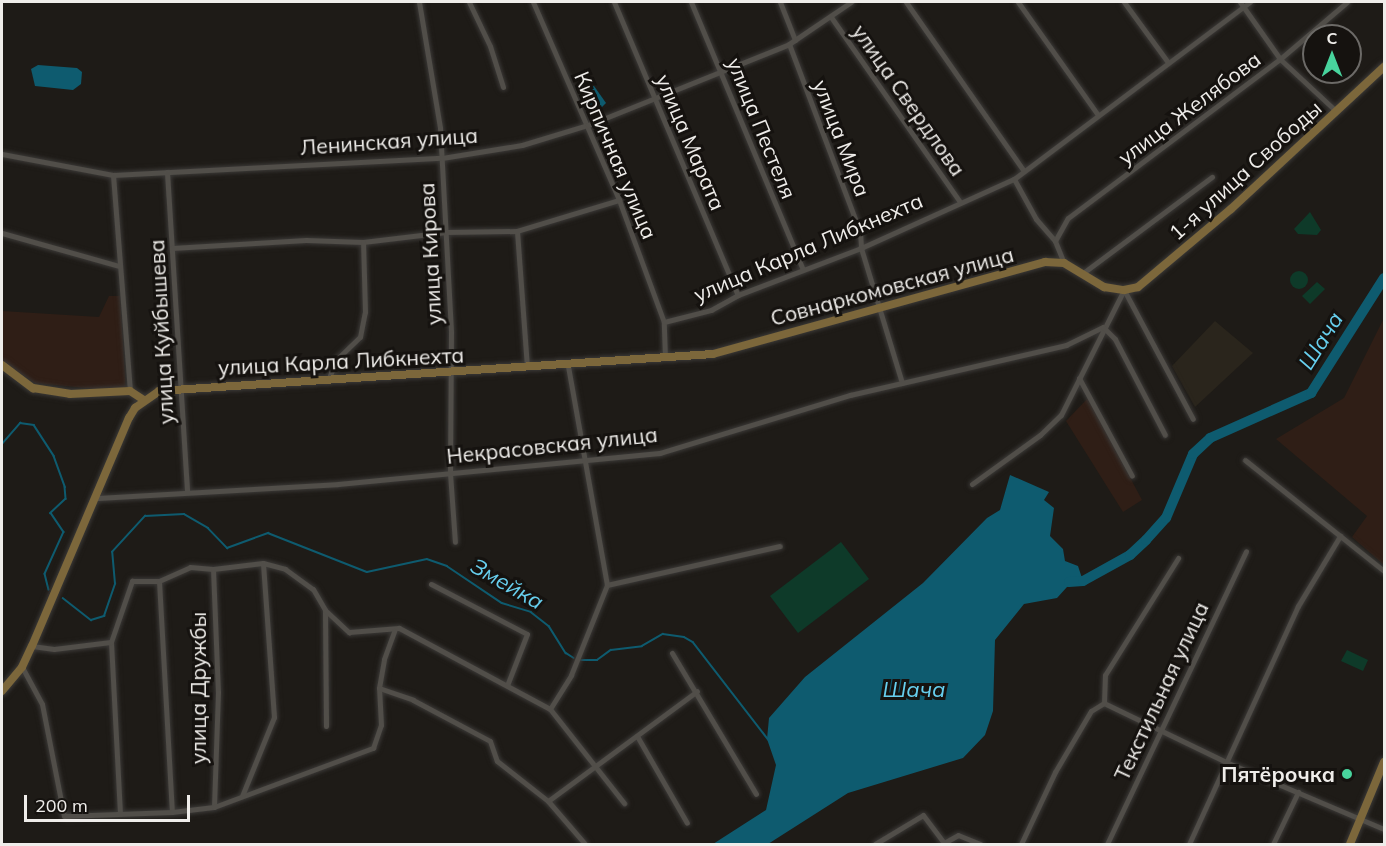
<!DOCTYPE html>
<html>
<head>
<meta charset="utf-8">
<style>
  body { margin:0 }
  #map { position:relative; width:1386px; height:846px; overflow:hidden; background:#1e1b17; font-family:Mulish,sans-serif }
  div>[style] { position:absolute }
  [style*='--x'] { left:calc(var(--x)*1px); top:calc(var(--y)*1px); width:calc(var(--w)*1px); rotate:calc(var(--a)*1deg) }
  .built>* { inset:0; background:#2a251c }
  .industrial>* { inset:0; background:#2f1e16 }
  .green>* { inset:0; background:#0e3a29 }
  .round { border-radius:50% }
  .water>* { inset:0; background:#0e5b6f }
  .stream>* { height:1.5px; margin:-0.75px; padding:0 0.75px; transform-origin:0.75px; border-radius:0.75px; background:#0e5b6f }
  .river>* { height:10px; margin:-5px; padding:0 5px; transform-origin:5px; border-radius:5px; background:#0e5b6f }
  .roads { filter:drop-shadow(0 0 2px #3b3937) drop-shadow(0 0 2px #3b3937) }
  .street>* { height:5px; margin:-2.5px; padding:0 2.5px; transform-origin:2.5px; border-radius:2.5px; background:#514e49 }
  .secondary>* { height:8px; margin:-4px; padding:0 4px; transform-origin:4px; border-radius:4px; background:#7c673b }
  .dots>* { width:16px; height:16px; translate:-50% -50%; box-sizing:border-box; border:3px solid #15120f; border-radius:50% }
  span { translate:-50% -50%; white-space:nowrap; text-align:center; line-height:1.15; -webkit-text-stroke:6px #15120f; paint-order:stroke }
  .street-label { font-size:21px; color:#efedea }
  .poi-label { font-size:21px; color:#efedea; font-weight:700 }
  .right { translate:-100% -50%; text-align:right }
  .water-label { font-size:22px; color:#67cfee; font-style:italic }
  .frame { position:absolute; inset:0; border:3px solid #efedea; pointer-events:none }
  .north { position:absolute; left:1302px; top:24px; width:60px; height:60px; box-sizing:border-box; background:#15120f; border:2px solid #6c6a67; border-radius:50%; rotate:0deg; font-size:16px; font-weight:700; line-height:24px; text-align:center; color:#efedea }
  .north::after { content:''; display:block; margin:auto; width:21px; height:27px; background:#48d49d; clip-path:polygon(50% 0,100% 100%,50% 72%,0 100%) }
  .scale { position:absolute; left:24px; top:795px; width:166px; height:27px; box-sizing:border-box; border:3px solid #efedea; border-top:0; padding-left:8px; font-size:18px; line-height:21px; white-space:nowrap; color:#efedea; -webkit-text-stroke:4px #15120f; paint-order:stroke }
</style>
</head>
<body>
<div id="map">
  <div class="built">
    <i style="clip-path:polygon(1215px 321px,1253px 353px,1195px 407px,1172px 366px)"></i>
  </div>
  <div class="industrial">
    <i style="clip-path:polygon(109px 296px,120px 296px,126px 392px,35px 383px,2px 361px,2px 311px,99px 317px)"></i>
    <i style="clip-path:polygon(1384px 318px,1384px 565px,1352px 537px,1367px 516px,1276px 439px,1344px 398px)"></i>
    <i style="clip-path:polygon(1088px 398px,1142px 500px,1123px 512px,1066px 421px)"></i>
  </div>
  <div class="green">
    <i style="clip-path:polygon(1310px 212px,1321px 230px,1317px 235px,1298px 234px,1294px 229px)"></i>
    <i class="round" style="left:1290px;top:271px;width:18px;height:18px"></i>
    <i style="clip-path:polygon(1317px 282px,1325px 289px,1310px 304px,1302px 296px)"></i>
    <i style="clip-path:polygon(841px 542px,869px 579px,798px 633px,770px 596px)"></i>
    <i style="clip-path:polygon(1347px 650px,1368px 660px,1363px 671px,1341px 661px)"></i>
  </div>
  <div class="water">
    <i style="clip-path:polygon(38px 65px,77px 68px,82px 72px,81px 84px,73px 90px,35px 86px,31px 69px)"></i>
    <i style="clip-path:polygon(594px 86px,606px 103px,597px 112px,591px 111px,581px 91px)"></i>
    <i style="clip-path:polygon(1010px 475px,1049px 492px,1044px 500px,1054px 508px,1050px 536px,1063px 549px,1065px 561px,1078px 566px,1083px 581px,1067px 587px,1057px 598px,1024px 604px,995px 640px,993px 711px,985px 735px,963px 758px,848px 793px,768px 844px,713px 844px,766px 810px,776px 765px,767px 739px,769px 718px,805px 677px,923px 583px,987px 518px,1000px 510px)"></i>
  </div>
  <div class="stream">
    <i style="--x:2;--y:444;--w:28;--a:-49"></i>
    <i style="--x:20;--y:423;--w:14;--a:8"></i>
    <i style="--x:34;--y:425;--w:37;--a:57"></i>
    <i style="--x:54;--y:456;--w:33;--a:70"></i>
    <i style="--x:65;--y:487;--w:12;--a:85"></i>
    <i style="--x:66;--y:499;--w:21;--a:137"></i>
    <i style="--x:51;--y:513;--w:23;--a:56"></i>
    <i style="--x:64;--y:532;--w:46;--a:114.3"></i>
    <i style="--x:45;--y:574;--w:16;--a:76"></i>
    <i style="--x:63;--y:598;--w:36;--a:38"></i>
    <i style="--x:91;--y:620;--w:14;--a:-17"></i>
    <i style="--x:104;--y:616;--w:34;--a:-71"></i>
    <i style="--x:115;--y:584;--w:32;--a:-95"></i>
    <i style="--x:112;--y:552;--w:49;--a:-47.5"></i>
    <i style="--x:145;--y:516;--w:39;--a:-3"></i>
    <i style="--x:184;--y:514;--w:28;--a:30"></i>
    <i style="--x:208;--y:528;--w:28;--a:46"></i>
    <i style="--x:227;--y:548;--w:44;--a:-20.1"></i>
    <i style="--x:268;--y:533;--w:106;--a:21.5"></i>
    <i style="--x:367;--y:572;--w:61;--a:-12.2"></i>
    <i style="--x:427;--y:559;--w:21;--a:19"></i>
    <i style="--x:447;--y:566;--w:66;--a:33.9"></i>
    <i style="--x:502;--y:603;--w:30;--a:17"></i>
    <i style="--x:531;--y:612;--w:23;--a:38"></i>
    <i style="--x:549;--y:626;--w:32;--a:58"></i>
    <i style="--x:566;--y:653;--w:9;--a:32"></i>
    <i style="--x:578;--y:660;--w:19;--a:0"></i>
    <i style="--x:597;--y:660;--w:17;--a:-36"></i>
    <i style="--x:611;--y:650;--w:31;--a:-7"></i>
    <i style="--x:642;--y:646;--w:24;--a:-30"></i>
    <i style="--x:663;--y:634;--w:21;--a:8"></i>
    <i style="--x:684;--y:637;--w:10;--a:29"></i>
    <i style="--x:693;--y:642;--w:123;--a:52.3"></i>
  </div>
  <div class="river">
    <i style="--x:1069;--y:582;--w:14;--a:-4"></i>
    <i style="--x:1083;--y:581;--w:54;--a:-29"></i>
    <i style="--x:1130;--y:555;--w:22;--a:-43"></i>
    <i style="--x:1146;--y:540;--w:30;--a:-48"></i>
    <i style="--x:1166;--y:518;--w:69;--a:-67.1"></i>
    <i style="--x:1193;--y:454;--w:23;--a:-43"></i>
    <i style="--x:1210;--y:438;--w:111;--a:-24"></i>
    <i style="--x:1311;--y:393;--w:136;--a:-57.6"></i>
  </div>
  <div class="roads">
    <div class="street">
      <i style="--x:419;--y:2;--w:128;--a:80.5"></i>
      <i style="--x:440;--y:128;--w:205;--a:86.9"></i>
      <i style="--x:451;--y:333;--w:140;--a:90.4"></i>
      <i style="--x:450;--y:473;--w:69;--a:85.9"></i>
      <i style="--x:469;--y:2;--w:49;--a:64.5"></i>
      <i style="--x:490;--y:46;--w:43;--a:72.4"></i>
      <i style="--x:533;--y:2;--w:216;--a:66.5"></i>
      <i style="--x:619;--y:200;--w:130;--a:69.8"></i>
      <i style="--x:614;--y:2;--w:318;--a:67.1"></i>
      <i style="--x:691;--y:2;--w:288;--a:67.3"></i>
      <i style="--x:780;--y:2;--w:41;--a:68.5"></i>
      <i style="--x:906;--y:2;--w:206;--a:55.1"></i>
      <i style="--x:1018;--y:2;--w:138;--a:54.7"></i>
      <i style="--x:1124;--y:2;--w:73;--a:53.9"></i>
      <i style="--x:1240;--y:2;--w:70;--a:54.9"></i>
      <i style="--x:1280;--y:59;--w:76;--a:42.9"></i>
      <i style="--x:831;--y:17;--w:226;--a:55.1"></i>
      <i style="--x:789;--y:44;--w:201;--a:69.3"></i>
      <i style="--x:860;--y:232;--w:16;--a:86"></i>
      <i style="--x:861;--y:248;--w:141;--a:73.1"></i>
      <i style="--x:2;--y:154;--w:113;--a:10.7"></i>
      <i style="--x:113;--y:175;--w:329;--a:-3"></i>
      <i style="--x:442;--y:158;--w:81;--a:-9.2"></i>
      <i style="--x:522;--y:145;--w:69;--a:-16.9"></i>
      <i style="--x:588;--y:125;--w:217;--a:-21.9"></i>
      <i style="--x:789;--y:44;--w:75;--a:-34.1"></i>
      <i style="--x:167;--y:172;--w:320;--a:86.4"></i>
      <i style="--x:113;--y:175;--w:217;--a:85.5"></i>
      <i style="--x:1014;--y:179;--w:46;--a:61.2"></i>
      <i style="--x:1036;--y:219;--w:29;--a:49"></i>
      <i style="--x:1055;--y:241;--w:24;--a:68"></i>
      <i style="--x:517;--y:231;--w:136;--a:85.8"></i>
      <i style="--x:2;--y:233;--w:122;--a:15.8"></i>
      <i style="--x:1055;--y:241;--w:26;--a:-61"></i>
      <i style="--x:1068;--y:218;--w:265;--a:-36.9"></i>
      <i style="--x:1280;--y:59;--w:88;--a:-40.4"></i>
      <i style="--x:172;--y:248;--w:134;--a:-3.4"></i>
      <i style="--x:306;--y:240;--w:57;--a:2"></i>
      <i style="--x:363;--y:242;--w:84;--a:-6.9"></i>
      <i style="--x:446;--y:232;--w:71;--a:-0.8"></i>
      <i style="--x:517;--y:231;--w:107;--a:-16.9"></i>
      <i style="--x:1083;--y:273;--w:161;--a:-36.7"></i>
      <i style="--x:1124;--y:290;--w:146;--a:61.9"></i>
      <i style="--x:665;--y:358;--w:36;--a:-92"></i>
      <i style="--x:664;--y:322;--w:49;--a:-14.3"></i>
      <i style="--x:711;--y:310;--w:31;--a:-29"></i>
      <i style="--x:738;--y:295;--w:132;--a:-20.9"></i>
      <i style="--x:861;--y:248;--w:168;--a:-24.3"></i>
      <i style="--x:1014;--y:179;--w:295;--a:-36.9"></i>
      <i style="--x:329;--y:378;--w:19;--a:-69"></i>
      <i style="--x:336;--y:360;--w:33;--a:-44"></i>
      <i style="--x:360;--y:337;--w:25;--a:-79"></i>
      <i style="--x:365;--y:312;--w:70;--a:-91.6"></i>
      <i style="--x:1079;--y:378;--w:111;--a:61.6"></i>
      <i style="--x:1245;--y:460;--w:178;--a:38.6"></i>
      <i style="--x:972;--y:484;--w:84;--a:-35.8"></i>
      <i style="--x:1040;--y:435;--w:29;--a:-44"></i>
      <i style="--x:1061;--y:415;--w:140;--a:-63.3"></i>
      <i style="--x:96;--y:498;--w:242;--a:-3.3"></i>
      <i style="--x:338;--y:484;--w:323;--a:-5.5"></i>
      <i style="--x:660;--y:453;--w:199;--a:-17"></i>
      <i style="--x:850;--y:395;--w:222;--a:-13"></i>
      <i style="--x:1066;--y:345;--w:41;--a:-25.9"></i>
      <i style="--x:1103;--y:327;--w:17;--a:45"></i>
      <i style="--x:1115;--y:339;--w:108;--a:62.5"></i>
      <i style="--x:213;--y:569;--w:123;--a:87.7"></i>
      <i style="--x:218;--y:692;--w:115;--a:92"></i>
      <i style="--x:159;--y:581;--w:231;--a:86.8"></i>
      <i style="--x:431;--y:584;--w:108;--a:27.5"></i>
      <i style="--x:527;--y:634;--w:53;--a:111.2"></i>
      <i style="--x:607;--y:585;--w:177;--a:-12.7"></i>
      <i style="--x:325;--y:610;--w:116;--a:89.5"></i>
      <i style="--x:111;--y:642;--w:172;--a:87"></i>
      <i style="--x:32;--y:646;--w:22;--a:8"></i>
      <i style="--x:54;--y:649;--w:57;--a:-7"></i>
      <i style="--x:111;--y:642;--w:65;--a:-71"></i>
      <i style="--x:132;--y:581;--w:27;--a:0"></i>
      <i style="--x:159;--y:581;--w:34;--a:-24"></i>
      <i style="--x:190;--y:567;--w:23;--a:5"></i>
      <i style="--x:213;--y:569;--w:50;--a:-6.8"></i>
      <i style="--x:263;--y:563;--w:23;--a:15"></i>
      <i style="--x:285;--y:569;--w:34;--a:36"></i>
      <i style="--x:313;--y:589;--w:24;--a:60"></i>
      <i style="--x:325;--y:610;--w:33;--a:43"></i>
      <i style="--x:349;--y:632;--w:50;--a:-4.6"></i>
      <i style="--x:399;--y:628;--w:171;--a:28.2"></i>
      <i style="--x:550;--y:709;--w:120;--a:51.8"></i>
      <i style="--x:672;--y:653;--w:164;--a:59.2"></i>
      <i style="--x:22;--y:667;--w:42;--a:61.6"></i>
      <i style="--x:42;--y:704;--w:114;--a:78.9"></i>
      <i style="--x:64;--y:816;--w:108;--a:-2.1"></i>
      <i style="--x:172;--y:812;--w:42;--a:-6.8"></i>
      <i style="--x:214;--y:807;--w:170;--a:-20.4"></i>
      <i style="--x:373;--y:748;--w:24;--a:-71"></i>
      <i style="--x:381;--y:725;--w:37;--a:-93"></i>
      <i style="--x:379;--y:688;--w:29;--a:-80"></i>
      <i style="--x:384;--y:659;--w:30;--a:-70"></i>
      <i style="--x:379;--y:688;--w:36;--a:19"></i>
      <i style="--x:413;--y:700;--w:87;--a:28"></i>
      <i style="--x:490;--y:741;--w:21;--a:71"></i>
      <i style="--x:497;--y:761;--w:65;--a:38.1"></i>
      <i style="--x:548;--y:801;--w:57;--a:49.3"></i>
      <i style="--x:1104;--y:703;--w:136;--a:25.8"></i>
      <i style="--x:1226;--y:762;--w:172;--a:23"></i>
      <i style="--x:550;--y:709;--w:40;--a:-58"></i>
      <i style="--x:571;--y:675;--w:97;--a:-68.2"></i>
      <i style="--x:607;--y:585;--w:222;--a:-100.1"></i>
      <i style="--x:637;--y:736;--w:100;--a:60.1"></i>
      <i style="--x:242;--y:796;--w:85;--a:-67.9"></i>
      <i style="--x:274;--y:717;--w:154;--a:-94.1"></i>
      <i style="--x:548;--y:801;--w:185;--a:-36.4"></i>
      <i style="--x:875;--y:844;--w:56;--a:-31.1"></i>
      <i style="--x:923;--y:815;--w:35;--a:53"></i>
      <i style="--x:942;--y:844;--w:18;--a:-29"></i>
      <i style="--x:958;--y:835;--w:24;--a:22"></i>
      <i style="--x:1021;--y:844;--w:80;--a:-64.7"></i>
      <i style="--x:1055;--y:772;--w:71;--a:-59.5"></i>
      <i style="--x:1091;--y:711;--w:15;--a:-32"></i>
      <i style="--x:1104;--y:703;--w:28;--a:-88"></i>
      <i style="--x:1105;--y:675;--w:138;--a:-58"></i>
      <i style="--x:1107;--y:844;--w:324;--a:-64.6"></i>
      <i style="--x:1189;--y:844;--w:262;--a:-65.4"></i>
      <i style="--x:1298;--y:606;--w:82;--a:-59"></i>
      <i style="--x:1273;--y:844;--w:58;--a:-64.3"></i>
    </div>
    <div class="secondary">
      <i style="--x:2;--y:365;--w:39;--a:37"></i>
      <i style="--x:33;--y:388;--w:37;--a:9"></i>
      <i style="--x:70;--y:394;--w:60;--a:-2.9"></i>
      <i style="--x:130;--y:391;--w:17;--a:33"></i>
      <i style="--x:2;--y:691;--w:31;--a:-50"></i>
      <i style="--x:22;--y:667;--w:23;--a:-65"></i>
      <i style="--x:32;--y:646;--w:248;--a:-67"></i>
      <i style="--x:129;--y:418;--w:12;--a:-59"></i>
      <i style="--x:135;--y:408;--w:29;--a:-35"></i>
      <i style="--x:159;--y:391;--w:555;--a:-3.82"></i>
      <i style="--x:713;--y:354;--w:345;--a:-15.5"></i>
      <i style="--x:1045;--y:262;--w:19;--a:3"></i>
      <i style="--x:1064;--y:263;--w:47;--a:31"></i>
      <i style="--x:1104;--y:287;--w:20;--a:9"></i>
      <i style="--x:1124;--y:290;--w:14;--a:-12"></i>
      <i style="--x:1138;--y:287;--w:121;--a:-40"></i>
      <i style="--x:1231;--y:209;--w:209;--a:-42.9"></i>
      <i style="--x:1350;--y:844;--w:89;--a:-67.5"></i>
    </div>
  </div>
  <div class="dots">
    <i style="left:1347px;top:774px;background:#48d49d"></i>
  </div>
  <div class="street-label">
    <span style="left:909px;top:100px;rotate:55deg">улица Свердлова</span>
    <span style="left:1189px;top:108px;rotate:-37deg">улица Желябова</span>
    <span style="left:762px;top:128px;rotate:68deg">улица Пестеля</span>
    <span style="left:842px;top:138px;rotate:69deg">улица Мира</span>
    <span style="left:389px;top:141px;rotate:-4deg">Ленинская улица</span>
    <span style="left:691px;top:142px;rotate:67deg">улица Марата</span>
    <span style="left:616px;top:155px;rotate:67deg">Кирпичная улица</span>
    <span style="left:1245px;top:170px;rotate:-42deg">1-я улица Свободы</span>
    <span style="left:808px;top:247px;rotate:-23deg">улица Карла Либкнехта</span>
    <span style="left:430px;top:254px;rotate:-93deg">улица Кирова</span>
    <span style="left:892px;top:286px;rotate:-15deg">Совнаркомовская улица</span>
    <span style="left:161px;top:332px;rotate:-93deg">улица Куйбышева</span>
    <span style="left:341px;top:361px;rotate:-3deg">улица Карла Либкнехта</span>
    <span style="left:552px;top:445px;rotate:-6deg">Некрасовская улица</span>
    <span style="left:198px;top:688px;rotate:-90deg">улица Дружбы</span>
    <span style="left:1161px;top:691px;rotate:-65deg">Текстильная улица</span>
  </div>
  <div class="poi-label">
    <span class="right" style="left:1335px;top:774px">Пятёрочка</span>
  </div>
  <div class="water-label">
    <span style="left:1321px;top:341px;rotate:-58deg">Шача</span>
    <span style="left:507px;top:584px;rotate:30deg">Змейка</span>
    <span style="left:914px;top:690px">Шача</span>
  </div>
  <div class="frame"></div>
  <div class="north">С</div>
  <div class="scale">200 m</div>
</div>
</body>
</html>
